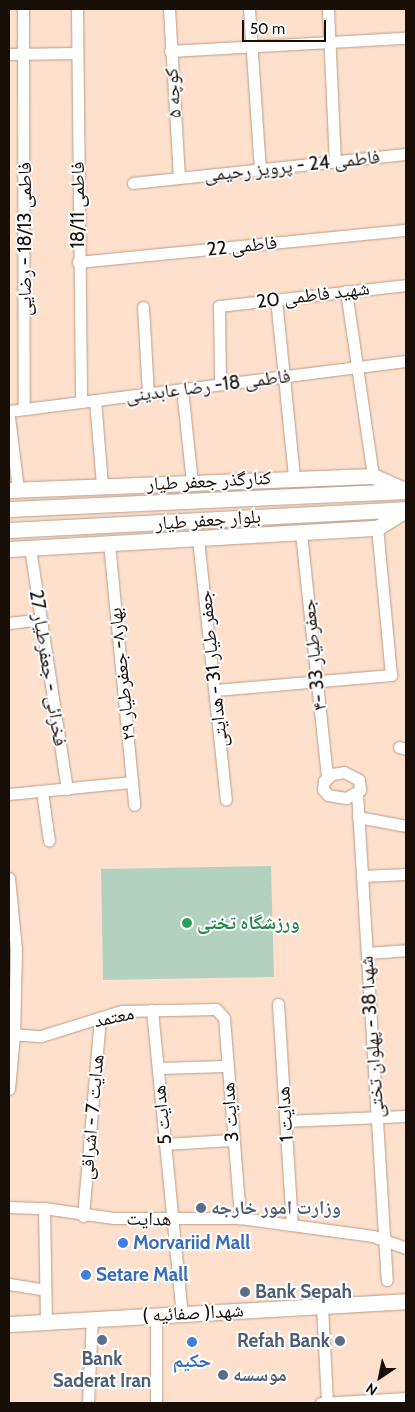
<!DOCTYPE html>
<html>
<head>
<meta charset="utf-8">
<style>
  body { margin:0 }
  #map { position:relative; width:415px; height:1412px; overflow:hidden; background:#fee0cc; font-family:Cabin,"Noto Naskh Arabic",sans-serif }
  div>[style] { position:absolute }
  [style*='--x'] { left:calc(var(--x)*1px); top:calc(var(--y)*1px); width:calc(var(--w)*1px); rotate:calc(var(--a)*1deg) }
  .green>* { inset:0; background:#b2d2bf }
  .roads { filter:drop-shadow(0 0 1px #b99d8a) drop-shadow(0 0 1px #b99d8a) }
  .minor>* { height:11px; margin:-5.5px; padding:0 5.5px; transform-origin:5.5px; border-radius:5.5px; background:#fff }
  .major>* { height:15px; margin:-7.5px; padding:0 7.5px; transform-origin:7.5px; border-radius:7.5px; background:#fff }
  .dots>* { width:14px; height:14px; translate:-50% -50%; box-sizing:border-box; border:2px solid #fff; border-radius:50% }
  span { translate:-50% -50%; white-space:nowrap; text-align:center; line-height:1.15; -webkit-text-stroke:4px #fff; paint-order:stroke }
  .street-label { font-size:19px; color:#180e08 }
  .leisure-label { font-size:19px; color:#27864d; font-weight:700 }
  .left { translate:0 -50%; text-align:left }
  .service-label { font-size:19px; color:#4e5e75; font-weight:700 }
  .right { translate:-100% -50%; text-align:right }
  .shop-label { font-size:19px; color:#366cbe; font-weight:700 }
  .frame { position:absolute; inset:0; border:10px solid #180e08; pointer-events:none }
  .north { position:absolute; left:355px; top:1352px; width:50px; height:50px; -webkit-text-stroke:4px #fff; paint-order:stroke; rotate:214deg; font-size:14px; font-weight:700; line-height:20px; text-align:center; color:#180e08 }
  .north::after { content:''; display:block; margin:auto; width:18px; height:22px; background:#180e08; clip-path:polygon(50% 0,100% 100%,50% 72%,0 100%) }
  .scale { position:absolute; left:242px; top:20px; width:84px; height:22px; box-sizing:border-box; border:2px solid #180e08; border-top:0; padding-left:6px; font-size:15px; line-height:18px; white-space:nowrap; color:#180e08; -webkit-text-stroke:4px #fff; paint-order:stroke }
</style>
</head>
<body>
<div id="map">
  <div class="green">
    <i style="clip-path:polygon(271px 866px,274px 977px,103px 980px,101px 869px)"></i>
  </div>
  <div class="roads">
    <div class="minor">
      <i style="--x:23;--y:9;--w:400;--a:89.9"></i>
      <i style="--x:77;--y:9;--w:393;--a:89.4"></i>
      <i style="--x:169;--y:9;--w:169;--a:86.6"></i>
      <i style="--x:249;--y:9;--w:160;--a:86.1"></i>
      <i style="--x:328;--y:9;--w:153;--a:87.4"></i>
      <i style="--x:170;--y:51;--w:236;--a:-3.2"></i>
      <i style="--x:9;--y:54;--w:68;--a:-0.8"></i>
      <i style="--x:133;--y:183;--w:275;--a:-6.1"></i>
      <i style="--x:78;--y:262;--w:330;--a:-5.6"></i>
      <i style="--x:346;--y:291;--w:187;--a:81.7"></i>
      <i style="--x:276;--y:299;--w:179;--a:84.2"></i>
      <i style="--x:143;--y:307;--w:86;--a:86.7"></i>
      <i style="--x:220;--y:384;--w:78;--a:-90.7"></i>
      <i style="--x:219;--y:306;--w:188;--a:-6.4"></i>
      <i style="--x:182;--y:389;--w:94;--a:83.9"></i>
      <i style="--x:95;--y:400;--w:86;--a:85.3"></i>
      <i style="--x:9;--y:411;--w:400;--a:-7.2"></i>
      <i style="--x:9;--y:417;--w:73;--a:82.9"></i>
      <i style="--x:301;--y:533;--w:246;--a:83.9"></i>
      <i style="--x:198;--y:539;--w:262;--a:83.9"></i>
      <i style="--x:109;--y:543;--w:263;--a:84.5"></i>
      <i style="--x:30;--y:548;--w:244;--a:81.3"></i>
      <i style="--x:9;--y:623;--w:31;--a:-7"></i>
      <i style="--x:215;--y:690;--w:177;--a:-4.9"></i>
      <i style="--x:391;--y:675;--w:148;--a:-95.4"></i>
      <i style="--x:399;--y:747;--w:7;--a:16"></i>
      <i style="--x:344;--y:772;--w:17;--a:28"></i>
      <i style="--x:359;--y:780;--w:10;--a:84"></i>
      <i style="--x:360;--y:790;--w:16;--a:150"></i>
      <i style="--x:346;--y:798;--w:18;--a:-171"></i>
      <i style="--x:328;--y:795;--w:8;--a:-130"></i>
      <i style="--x:323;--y:789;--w:8;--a:-83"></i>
      <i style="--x:324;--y:781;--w:11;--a:-41"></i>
      <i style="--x:332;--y:774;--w:12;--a:-9"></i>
      <i style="--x:42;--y:791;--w:50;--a:82"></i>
      <i style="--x:357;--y:793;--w:488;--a:86.5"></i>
      <i style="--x:9;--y:794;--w:124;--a:-5.6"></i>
      <i style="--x:358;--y:817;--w:49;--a:10.6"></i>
      <i style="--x:362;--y:876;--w:44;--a:-2.6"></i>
      <i style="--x:9;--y:878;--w:71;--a:84.4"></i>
      <i style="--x:16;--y:949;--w:86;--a:91.3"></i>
      <i style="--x:14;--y:1035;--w:54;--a:95.3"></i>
      <i style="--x:367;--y:953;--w:39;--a:-4"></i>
      <i style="--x:278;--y:1004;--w:221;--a:86.4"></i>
      <i style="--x:152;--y:1010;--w:305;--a:84.4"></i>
      <i style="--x:9;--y:1034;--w:32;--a:4"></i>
      <i style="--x:41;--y:1036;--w:85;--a:-17.2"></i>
      <i style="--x:122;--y:1011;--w:94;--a:-1.2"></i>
      <i style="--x:216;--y:1009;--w:12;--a:48"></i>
      <i style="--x:224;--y:1018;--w:201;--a:85.4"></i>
      <i style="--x:158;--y:1068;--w:69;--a:-1.7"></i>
      <i style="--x:285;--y:1121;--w:121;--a:-2.4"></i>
      <i style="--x:165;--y:1144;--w:66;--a:-3.5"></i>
      <i style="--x:9;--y:1207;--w:35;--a:2"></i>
      <i style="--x:44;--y:1208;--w:70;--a:8.2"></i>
      <i style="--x:113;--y:1218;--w:127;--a:0"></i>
      <i style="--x:240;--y:1218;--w:134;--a:7.7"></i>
      <i style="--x:373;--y:1236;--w:35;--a:20"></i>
      <i style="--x:44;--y:1208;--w:114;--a:89"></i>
      <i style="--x:83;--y:1216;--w:199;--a:-85.1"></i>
      <i style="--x:9;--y:1284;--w:36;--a:9"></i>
      <i style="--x:322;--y:1306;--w:97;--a:87"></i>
      <i style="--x:88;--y:1403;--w:84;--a:-87.3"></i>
      <i style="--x:156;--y:1403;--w:88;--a:-90"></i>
      <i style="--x:321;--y:1403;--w:85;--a:-3.4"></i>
    </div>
    <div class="major">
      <i style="--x:9;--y:490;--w:364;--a:-2.2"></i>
      <i style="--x:373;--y:476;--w:36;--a:24"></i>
      <i style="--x:9;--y:509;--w:396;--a:-2.6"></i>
      <i style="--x:9;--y:530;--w:396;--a:-3"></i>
      <i style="--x:9;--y:549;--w:369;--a:-3.3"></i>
      <i style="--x:377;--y:528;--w:34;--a:-32"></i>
      <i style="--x:9;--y:1324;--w:398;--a:-3.3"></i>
    </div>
  </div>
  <div class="dots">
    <i style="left:187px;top:923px;background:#2e9e5b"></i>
    <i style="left:201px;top:1208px;background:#5c6f8a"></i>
    <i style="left:123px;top:1243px;background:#3f7fe0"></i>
    <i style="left:86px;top:1275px;background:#3f7fe0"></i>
    <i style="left:245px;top:1292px;background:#5c6f8a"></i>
    <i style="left:102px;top:1340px;background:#5c6f8a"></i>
    <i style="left:340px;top:1341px;background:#5c6f8a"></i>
    <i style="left:192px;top:1342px;background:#3f7fe0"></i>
    <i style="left:223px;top:1375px;background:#5c6f8a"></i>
  </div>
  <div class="street-label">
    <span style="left:173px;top:93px;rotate:-94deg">کوچه ۵</span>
    <span style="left:292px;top:166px;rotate:-6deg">فاطمی 24 - پرویز رحیمی</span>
    <span style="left:78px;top:205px;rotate:-90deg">فاطمی 18/11</span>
    <span style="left:25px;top:239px;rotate:-90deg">فاطمی 18/13 - رضایی</span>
    <span style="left:242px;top:246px;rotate:-6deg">فاطمی 22</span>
    <span style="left:313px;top:295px;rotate:-7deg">شهید فاطمی 20</span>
    <span style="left:208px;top:386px;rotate:-7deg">فاطمی 18- رضا عابدینی</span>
    <span style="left:209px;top:481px;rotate:-3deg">کنارگذر جعفر طیار</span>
    <span style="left:208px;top:520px;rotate:-4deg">بلوار جعفر طیار</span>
    <span style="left:314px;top:655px;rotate:-96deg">۴- جعفرطیار 33</span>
    <span style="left:48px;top:668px;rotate:81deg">فخرائی - جعفرطیار 27</span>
    <span style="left:213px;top:669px;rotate:-96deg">جعفر طیار 31 - هدایتی</span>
    <span style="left:122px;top:674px;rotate:-96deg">بهار۸- جعفرطیار ۲۹</span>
    <span style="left:114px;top:1017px;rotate:-12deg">معتمد</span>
    <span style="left:372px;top:1037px;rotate:-94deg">شهدا 38 - پهلوان تختی</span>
    <span style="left:230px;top:1112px;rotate:-94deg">هدایت 3</span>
    <span style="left:285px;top:1114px;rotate:-94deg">هدایت 1</span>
    <span style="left:162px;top:1115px;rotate:-96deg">هدایت 5</span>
    <span style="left:92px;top:1117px;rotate:-85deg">هدایت 7 - اشراقی</span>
    <span style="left:149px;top:1219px;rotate:1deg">هدایت</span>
    <span style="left:193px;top:1313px;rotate:-3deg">شهدا( صفائیه )</span>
  </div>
  <div class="leisure-label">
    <span class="left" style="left:197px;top:923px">ورزشگاه تختی</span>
  </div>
  <div class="service-label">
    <span class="left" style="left:211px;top:1208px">وزارت امور خارجه</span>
    <span class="left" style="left:255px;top:1292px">Bank Sepah</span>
    <span class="right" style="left:330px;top:1341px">Refah Bank</span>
    <span style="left:102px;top:1370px">Bank<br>Saderat Iran</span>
    <span class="left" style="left:233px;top:1375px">موسسه</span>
  </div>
  <div class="shop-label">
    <span class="left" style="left:133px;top:1243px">Morvariid Mall</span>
    <span class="left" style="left:96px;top:1275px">Setare Mall</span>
    <span style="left:192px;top:1361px">حکیم</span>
  </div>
  <div class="frame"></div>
  <div class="north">N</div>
  <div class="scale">50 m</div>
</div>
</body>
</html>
